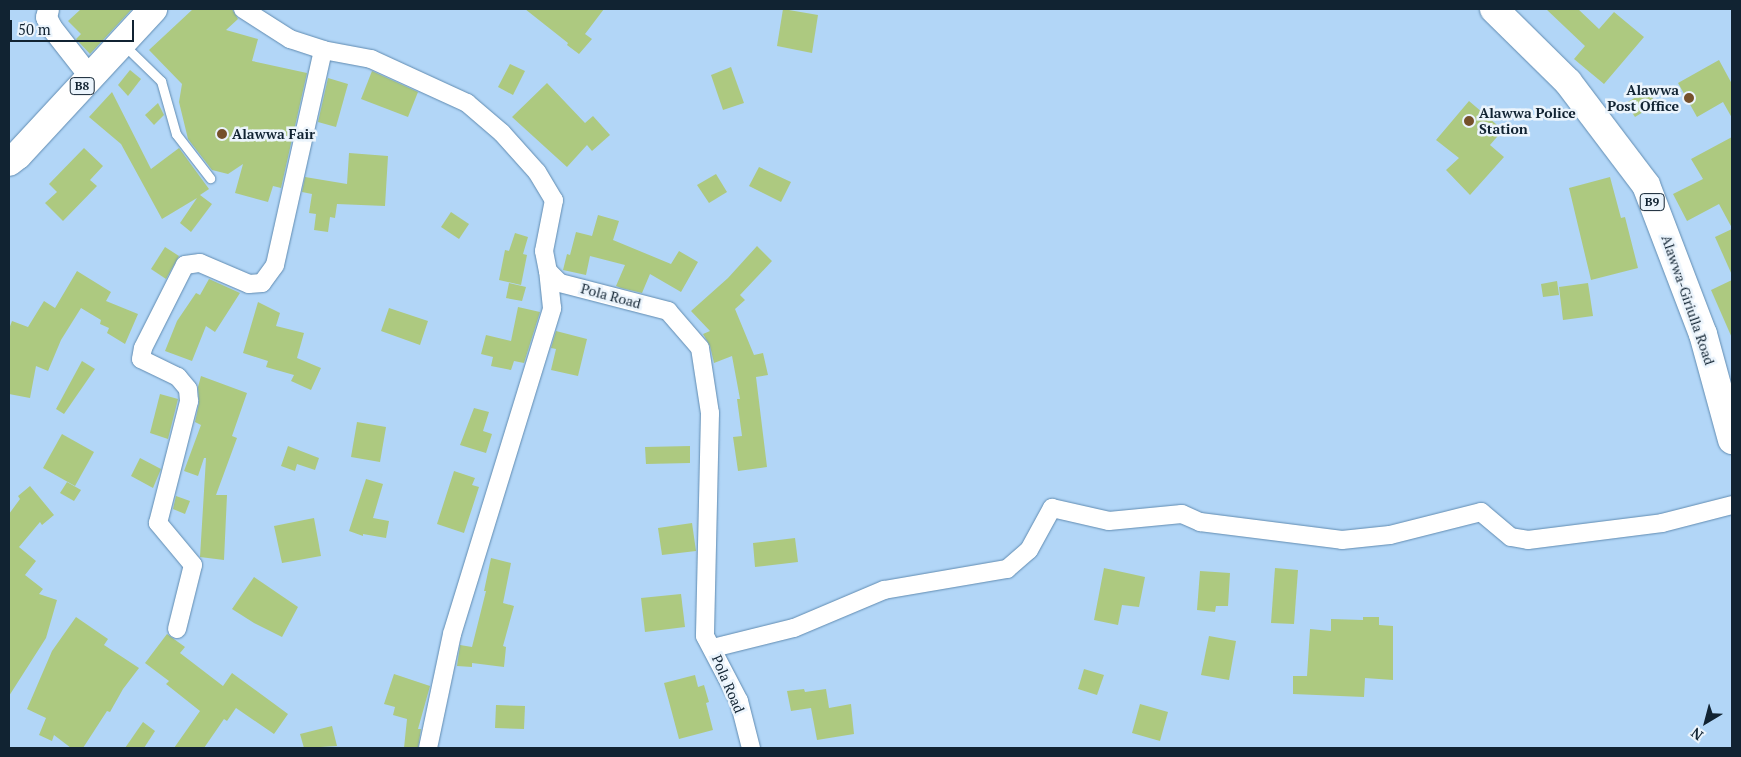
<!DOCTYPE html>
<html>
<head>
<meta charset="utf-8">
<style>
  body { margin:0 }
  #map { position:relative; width:1741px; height:757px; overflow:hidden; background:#b2d6f7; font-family:"PT Serif",serif }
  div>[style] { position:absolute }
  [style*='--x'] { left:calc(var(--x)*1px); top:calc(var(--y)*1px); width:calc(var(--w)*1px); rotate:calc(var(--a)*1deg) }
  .building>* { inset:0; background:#adc980 }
  .roads { filter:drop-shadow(0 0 1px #608bb1) drop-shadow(0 0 1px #608bb1) }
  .service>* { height:9px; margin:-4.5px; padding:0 4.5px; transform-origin:4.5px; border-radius:4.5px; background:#fff }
  .minor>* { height:18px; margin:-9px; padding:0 9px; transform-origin:9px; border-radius:9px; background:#fff }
  .tertiary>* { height:21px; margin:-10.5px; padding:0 10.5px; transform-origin:10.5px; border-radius:10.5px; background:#fff }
  .primary>* { height:28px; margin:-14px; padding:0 14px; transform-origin:14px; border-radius:14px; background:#fff }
  .dots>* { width:14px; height:14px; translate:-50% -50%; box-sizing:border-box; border:2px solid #ebf4fc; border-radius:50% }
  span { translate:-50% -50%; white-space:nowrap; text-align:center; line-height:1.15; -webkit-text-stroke:5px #ebf4fc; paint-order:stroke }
  .shield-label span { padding:1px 4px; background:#ebf4fc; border:1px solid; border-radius:4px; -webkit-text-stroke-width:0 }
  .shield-label { font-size:12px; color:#112332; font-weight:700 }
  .poi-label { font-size:14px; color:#112332; font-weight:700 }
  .right { translate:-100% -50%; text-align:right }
  .left { translate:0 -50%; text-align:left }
  .street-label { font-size:14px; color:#112332 }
  .frame { position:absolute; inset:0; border:10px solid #112332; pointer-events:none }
  .north { position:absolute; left:1681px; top:697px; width:50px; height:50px; -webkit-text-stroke:4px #ebf4fc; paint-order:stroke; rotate:217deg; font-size:14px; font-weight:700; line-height:20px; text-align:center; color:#112332 }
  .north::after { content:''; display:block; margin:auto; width:18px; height:22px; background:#112332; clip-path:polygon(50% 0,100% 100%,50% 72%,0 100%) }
  .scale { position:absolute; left:10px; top:20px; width:124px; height:22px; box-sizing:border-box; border:2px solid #112332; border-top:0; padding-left:6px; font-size:15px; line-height:18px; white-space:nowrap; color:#112332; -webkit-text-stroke:4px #ebf4fc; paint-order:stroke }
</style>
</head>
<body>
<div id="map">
  <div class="building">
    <i style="clip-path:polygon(81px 9px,132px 9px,90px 54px,76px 39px,81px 34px,68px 21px)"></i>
    <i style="clip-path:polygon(193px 9px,232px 9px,238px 19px,226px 30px,258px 39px,252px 61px,307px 73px,281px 188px,273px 186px,268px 202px,235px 193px,243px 164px,228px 174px,212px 170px,188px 139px,179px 102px,182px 84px,149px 50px)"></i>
    <i style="clip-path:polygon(525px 9px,604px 9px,585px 34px,592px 39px,579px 54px,567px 45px,568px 43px)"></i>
    <i style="clip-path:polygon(783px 9px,818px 15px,812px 53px,777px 46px)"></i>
    <i style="clip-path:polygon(1546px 9px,1578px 9px,1599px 29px,1614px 12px,1644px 37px,1604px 84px,1574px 59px,1585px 46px)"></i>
    <i style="clip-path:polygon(1719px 60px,1732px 84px,1732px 118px,1723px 102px,1697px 117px,1678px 83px)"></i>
    <i style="clip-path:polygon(510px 64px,525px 71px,513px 95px,498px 87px)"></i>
    <i style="clip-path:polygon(731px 67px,744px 103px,723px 110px,711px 75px)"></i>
    <i style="clip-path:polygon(130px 70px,141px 79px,128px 96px,118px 85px)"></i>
    <i style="clip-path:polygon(372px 71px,418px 92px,408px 117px,361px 99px)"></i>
    <i style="clip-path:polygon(328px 78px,348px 84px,336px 127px,318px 122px)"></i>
    <i style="clip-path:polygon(547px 83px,585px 123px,593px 116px,610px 135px,592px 151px,587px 145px,567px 167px,512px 117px)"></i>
    <i style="clip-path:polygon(1648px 90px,1656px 104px,1635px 117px,1626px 103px)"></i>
    <i style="clip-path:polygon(112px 92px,151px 169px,179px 148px,209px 189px,200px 195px,212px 204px,191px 232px,180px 223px,197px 198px,162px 219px,121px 144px,89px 117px)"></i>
    <i style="clip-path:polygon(1469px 101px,1503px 130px,1490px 145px,1504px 157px,1470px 195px,1446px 170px,1459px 158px,1436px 140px)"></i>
    <i style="clip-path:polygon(158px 103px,164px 115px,154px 125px,145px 115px)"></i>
    <i style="clip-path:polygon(1732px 137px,1732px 228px,1719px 204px,1687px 221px,1673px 194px,1703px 179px,1691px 159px)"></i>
    <i style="clip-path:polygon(84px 148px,103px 166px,90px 180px,97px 186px,63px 221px,45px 203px,57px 192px,49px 184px)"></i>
    <i style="clip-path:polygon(349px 153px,388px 156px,385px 206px,337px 204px,335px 218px,330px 217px,328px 232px,314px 230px,316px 214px,309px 213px,312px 194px,302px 192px,305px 177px,347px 184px)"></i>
    <i style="clip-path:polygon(759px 167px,791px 182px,781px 202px,749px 186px)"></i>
    <i style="clip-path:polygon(716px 174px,727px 192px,709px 203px,697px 185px)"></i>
    <i style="clip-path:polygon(1610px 177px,1621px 218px,1625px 217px,1638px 268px,1591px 280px,1569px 188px)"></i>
    <i style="clip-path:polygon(451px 212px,469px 224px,459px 239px,441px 227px)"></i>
    <i style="clip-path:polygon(598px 215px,619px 221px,613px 240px,671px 264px,679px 251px,698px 262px,681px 292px,650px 274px,642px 293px,621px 288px,616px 286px,625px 265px,590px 256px,586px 275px,563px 270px,567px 254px,570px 255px,576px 232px,592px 236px)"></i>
    <i style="clip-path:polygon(1732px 229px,1732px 275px,1715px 237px)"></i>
    <i style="clip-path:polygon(515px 233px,528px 237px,523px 254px,527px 255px,521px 285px,499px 280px,505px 250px,509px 251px)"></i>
    <i style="clip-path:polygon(757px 246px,772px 261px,740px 295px,745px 300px,735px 309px,754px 355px,763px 353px,768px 375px,756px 377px,767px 467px,738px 471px,733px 437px,742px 436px,737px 399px,740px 399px,732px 356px,714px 363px,710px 346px,703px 334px,710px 331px,691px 311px,728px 278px)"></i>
    <i style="clip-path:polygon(165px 247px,179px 256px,166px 279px,151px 269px)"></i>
    <i style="clip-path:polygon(77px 271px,111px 292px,106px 301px,138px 314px,125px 344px,107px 333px,109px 328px,100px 324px,101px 320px,81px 308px,61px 340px,48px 371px,36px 366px,30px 398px,9px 394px,9px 329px,12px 321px,28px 327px,44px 301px,55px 308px)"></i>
    <i style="clip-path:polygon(209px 279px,240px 293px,215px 332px,206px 326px,192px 361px,165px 351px,177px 321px,196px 293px,200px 295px)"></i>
    <i style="clip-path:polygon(1732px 280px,1732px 338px,1711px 290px)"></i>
    <i style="clip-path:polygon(1557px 281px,1559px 295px,1543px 297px,1541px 284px)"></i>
    <i style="clip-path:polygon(509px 283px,526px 287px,522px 301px,506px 298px)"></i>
    <i style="clip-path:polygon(1588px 283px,1593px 316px,1563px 320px,1559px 287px)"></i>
    <i style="clip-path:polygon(258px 302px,280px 313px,276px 326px,304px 333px,297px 358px,321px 368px,311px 390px,291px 381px,294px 375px,266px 367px,268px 361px,243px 353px)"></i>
    <i style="clip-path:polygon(518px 307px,540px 312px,524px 363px,514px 361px,511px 370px,491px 366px,493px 357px,481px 354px,486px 335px,511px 341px)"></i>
    <i style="clip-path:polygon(389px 308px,428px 321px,420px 345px,381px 331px)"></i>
    <i style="clip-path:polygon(556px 331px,587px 339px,578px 376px,551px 370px,556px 349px,551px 348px)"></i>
    <i style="clip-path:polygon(82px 361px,95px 369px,64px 414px,56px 409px)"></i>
    <i style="clip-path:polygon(201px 376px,247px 393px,232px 436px,237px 438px,216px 495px,227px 495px,224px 560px,200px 557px,206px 458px,204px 458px,198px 476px,184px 471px,201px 425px,195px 422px,199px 403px,198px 387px)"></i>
    <i style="clip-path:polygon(160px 394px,178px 399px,168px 439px,150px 433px)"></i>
    <i style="clip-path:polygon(474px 408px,489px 412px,483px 431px,492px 434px,486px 453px,460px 445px)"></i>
    <i style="clip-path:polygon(357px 422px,386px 427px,380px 462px,351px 457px)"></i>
    <i style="clip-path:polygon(62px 434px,94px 452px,75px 486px,43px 468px)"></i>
    <i style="clip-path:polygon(288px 446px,319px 458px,315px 470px,297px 464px,295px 471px,281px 466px)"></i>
    <i style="clip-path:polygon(690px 446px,690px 463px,646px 464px,645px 447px)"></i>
    <i style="clip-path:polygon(140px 458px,161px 469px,153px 488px,131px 476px)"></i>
    <i style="clip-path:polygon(454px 471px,475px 478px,472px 485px,479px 487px,464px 533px,437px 524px)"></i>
    <i style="clip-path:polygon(366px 479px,383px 484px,373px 518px,389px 521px,386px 538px,363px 534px,363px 536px,349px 531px)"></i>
    <i style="clip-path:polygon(67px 482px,81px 490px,74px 501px,60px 493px)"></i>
    <i style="clip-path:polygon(30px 486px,54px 515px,42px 525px,40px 522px,19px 547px,36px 561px,25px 575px,43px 589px,39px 594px,57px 600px,46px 638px,9px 696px,9px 514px,20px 499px,18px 496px)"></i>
    <i style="clip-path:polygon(176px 496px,190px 501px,185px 514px,173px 509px)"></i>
    <i style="clip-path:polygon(314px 518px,321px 556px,282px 563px,274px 526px)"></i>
    <i style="clip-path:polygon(692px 523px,696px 551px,662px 555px,658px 528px)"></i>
    <i style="clip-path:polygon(795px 538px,798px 562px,755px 567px,753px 543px)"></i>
    <i style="clip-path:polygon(491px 558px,511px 563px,503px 603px,514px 606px,503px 646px,506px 647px,504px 667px,472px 663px,472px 667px,457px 666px,460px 645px,472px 647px,486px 591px,484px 591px)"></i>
    <i style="clip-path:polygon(1104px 568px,1145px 577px,1139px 607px,1122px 605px,1118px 625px,1094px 620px)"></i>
    <i style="clip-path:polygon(1275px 568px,1298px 570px,1294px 624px,1271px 623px)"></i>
    <i style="clip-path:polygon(1200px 571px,1230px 573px,1228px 606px,1216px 606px,1215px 612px,1197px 610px)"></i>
    <i style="clip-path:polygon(254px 577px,298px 607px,282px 637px,254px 623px,232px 609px)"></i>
    <i style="clip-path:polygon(681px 594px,685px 627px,645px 632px,641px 598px)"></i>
    <i style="clip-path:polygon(76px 617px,108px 639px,104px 645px,139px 668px,123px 689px,110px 712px,107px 711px,83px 748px,71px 748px,54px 735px,52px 741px,39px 735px,46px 718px,27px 709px,52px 651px)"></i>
    <i style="clip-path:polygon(1363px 617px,1379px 617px,1379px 625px,1393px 626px,1393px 680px,1365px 678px,1364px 697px,1293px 694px,1293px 676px,1307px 676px,1310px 629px,1331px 631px,1331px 619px,1363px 620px)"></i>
    <i style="clip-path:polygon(167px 634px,185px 647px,180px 653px,223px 686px,232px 673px,288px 714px,274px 734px,236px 708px,227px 721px,224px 719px,204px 748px,174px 748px,200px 711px,166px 684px,169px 681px,145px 663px)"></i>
    <i style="clip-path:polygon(1209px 636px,1236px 641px,1229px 680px,1201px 675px)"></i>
    <i style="clip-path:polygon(1084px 669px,1104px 675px,1097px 695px,1078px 689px)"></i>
    <i style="clip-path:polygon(394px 674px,430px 686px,418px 729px,421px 729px,418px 748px,404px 748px,407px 719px,393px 715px,395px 707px,384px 704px)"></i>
    <i style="clip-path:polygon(695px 675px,698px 687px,704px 685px,709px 702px,706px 703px,713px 730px,679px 739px,664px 683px)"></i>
    <i style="clip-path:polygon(804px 689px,805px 692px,826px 689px,829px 708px,851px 704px,854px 734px,817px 740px,811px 708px,791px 711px,787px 691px)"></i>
    <i style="clip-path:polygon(1140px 704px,1168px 712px,1160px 741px,1132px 733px)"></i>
    <i style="clip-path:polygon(496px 705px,525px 706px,524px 729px,495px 728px)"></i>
    <i style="clip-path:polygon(143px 722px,155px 731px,144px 748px,125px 748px)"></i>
    <i style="clip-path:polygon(332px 726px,337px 746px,304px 748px,300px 734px)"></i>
  </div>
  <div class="roads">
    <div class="service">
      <i style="--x:124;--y:45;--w:52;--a:44.2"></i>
      <i style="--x:161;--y:81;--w:55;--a:74.2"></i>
      <i style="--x:176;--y:134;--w:56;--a:52.3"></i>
    </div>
    <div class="minor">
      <i style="--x:243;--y:9;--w:56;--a:32.6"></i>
      <i style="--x:290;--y:39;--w:35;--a:18"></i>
      <i style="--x:323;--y:50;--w:49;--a:10.6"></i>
      <i style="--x:371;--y:59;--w:106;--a:24.6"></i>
      <i style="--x:467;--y:103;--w:46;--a:40.6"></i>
      <i style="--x:502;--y:133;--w:52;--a:48.1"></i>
      <i style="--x:537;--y:172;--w:33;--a:59"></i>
      <i style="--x:554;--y:200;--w:52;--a:101.1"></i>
      <i style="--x:544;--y:251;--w:20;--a:79"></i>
      <i style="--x:548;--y:271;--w:17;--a:45"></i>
      <i style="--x:560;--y:283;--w:112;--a:14.5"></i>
      <i style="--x:668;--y:311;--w:49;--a:49.1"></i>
      <i style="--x:700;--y:348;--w:66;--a:81.3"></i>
      <i style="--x:710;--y:413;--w:223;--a:91.3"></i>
      <i style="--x:705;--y:636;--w:73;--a:62.4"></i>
      <i style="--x:739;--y:701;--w:49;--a:75.7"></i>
      <i style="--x:177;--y:629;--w:66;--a:-76"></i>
      <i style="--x:193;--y:565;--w:55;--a:-129.8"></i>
      <i style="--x:158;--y:523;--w:126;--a:-75.7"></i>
      <i style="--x:189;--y:401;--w:12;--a:-95"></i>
      <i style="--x:188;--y:389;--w:16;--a:-130"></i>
      <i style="--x:178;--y:377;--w:41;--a:-154.1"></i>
      <i style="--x:141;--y:359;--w:11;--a:-80"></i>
      <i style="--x:143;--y:348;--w:93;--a:-63.2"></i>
      <i style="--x:185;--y:265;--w:15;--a:-8"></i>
      <i style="--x:200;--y:263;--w:53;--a:23.2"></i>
      <i style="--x:249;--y:284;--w:13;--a:-4"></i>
      <i style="--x:262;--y:283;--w:22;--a:-54"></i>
      <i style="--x:275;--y:265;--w:220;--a:-77.4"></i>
      <i style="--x:713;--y:648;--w:83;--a:-13.9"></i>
      <i style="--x:794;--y:628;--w:98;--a:-22.9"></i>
      <i style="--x:884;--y:590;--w:125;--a:-9.7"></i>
      <i style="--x:1007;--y:569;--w:29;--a:-41"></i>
      <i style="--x:1029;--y:550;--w:48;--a:-61.3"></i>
      <i style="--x:1052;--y:508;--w:58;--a:12.8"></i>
      <i style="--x:1109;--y:521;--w:73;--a:-5.5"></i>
      <i style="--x:1182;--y:514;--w:20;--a:24"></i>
      <i style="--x:1200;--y:522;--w:143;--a:7.2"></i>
      <i style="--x:1342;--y:540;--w:48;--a:-5.9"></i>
      <i style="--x:1390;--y:535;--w:94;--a:-14.2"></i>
      <i style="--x:1481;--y:512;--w:39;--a:40"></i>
      <i style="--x:1511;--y:537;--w:17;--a:10"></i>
      <i style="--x:1528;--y:540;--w:135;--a:-7.2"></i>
      <i style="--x:1662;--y:523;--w:72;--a:-14.4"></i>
      <i style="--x:428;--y:748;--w:116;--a:-78.1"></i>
      <i style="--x:452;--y:634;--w:341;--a:-72.9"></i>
      <i style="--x:552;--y:308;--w:37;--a:-96"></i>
    </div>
    <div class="tertiary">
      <i style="--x:48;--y:9;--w:8;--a:104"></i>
      <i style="--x:46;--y:17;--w:11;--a:63"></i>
      <i style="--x:51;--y:27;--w:63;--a:52"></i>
    </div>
    <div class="primary">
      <i style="--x:1494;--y:9;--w:104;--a:44.6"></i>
      <i style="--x:1568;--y:82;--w:129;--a:52.9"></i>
      <i style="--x:1646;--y:185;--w:160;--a:69.1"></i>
      <i style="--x:1703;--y:334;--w:110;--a:74.7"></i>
      <i style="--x:9;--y:162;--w:11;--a:-38"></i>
      <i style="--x:18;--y:155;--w:199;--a:-47.2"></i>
    </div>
  </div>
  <div class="dots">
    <i style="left:1689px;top:98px;background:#75512b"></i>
    <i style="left:1469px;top:121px;background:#75512b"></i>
    <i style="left:222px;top:134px;background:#75512b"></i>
  </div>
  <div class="shield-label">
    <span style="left:82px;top:86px">B8</span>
    <span style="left:1652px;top:202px">B9</span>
  </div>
  <div class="poi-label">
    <span class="right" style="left:1679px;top:98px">Alawwa<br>Post Office</span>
    <span class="left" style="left:1479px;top:121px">Alawwa Police<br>Station</span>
    <span class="left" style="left:232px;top:134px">Alawwa Fair</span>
  </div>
  <div class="street-label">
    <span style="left:611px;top:296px;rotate:15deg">Pola Road</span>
    <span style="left:1688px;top:300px;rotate:71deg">Alawwa-Giriulla Road</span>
    <span style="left:728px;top:684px;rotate:67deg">Pola Road</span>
  </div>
  <div class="frame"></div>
  <div class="north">N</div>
  <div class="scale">50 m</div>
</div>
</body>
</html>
